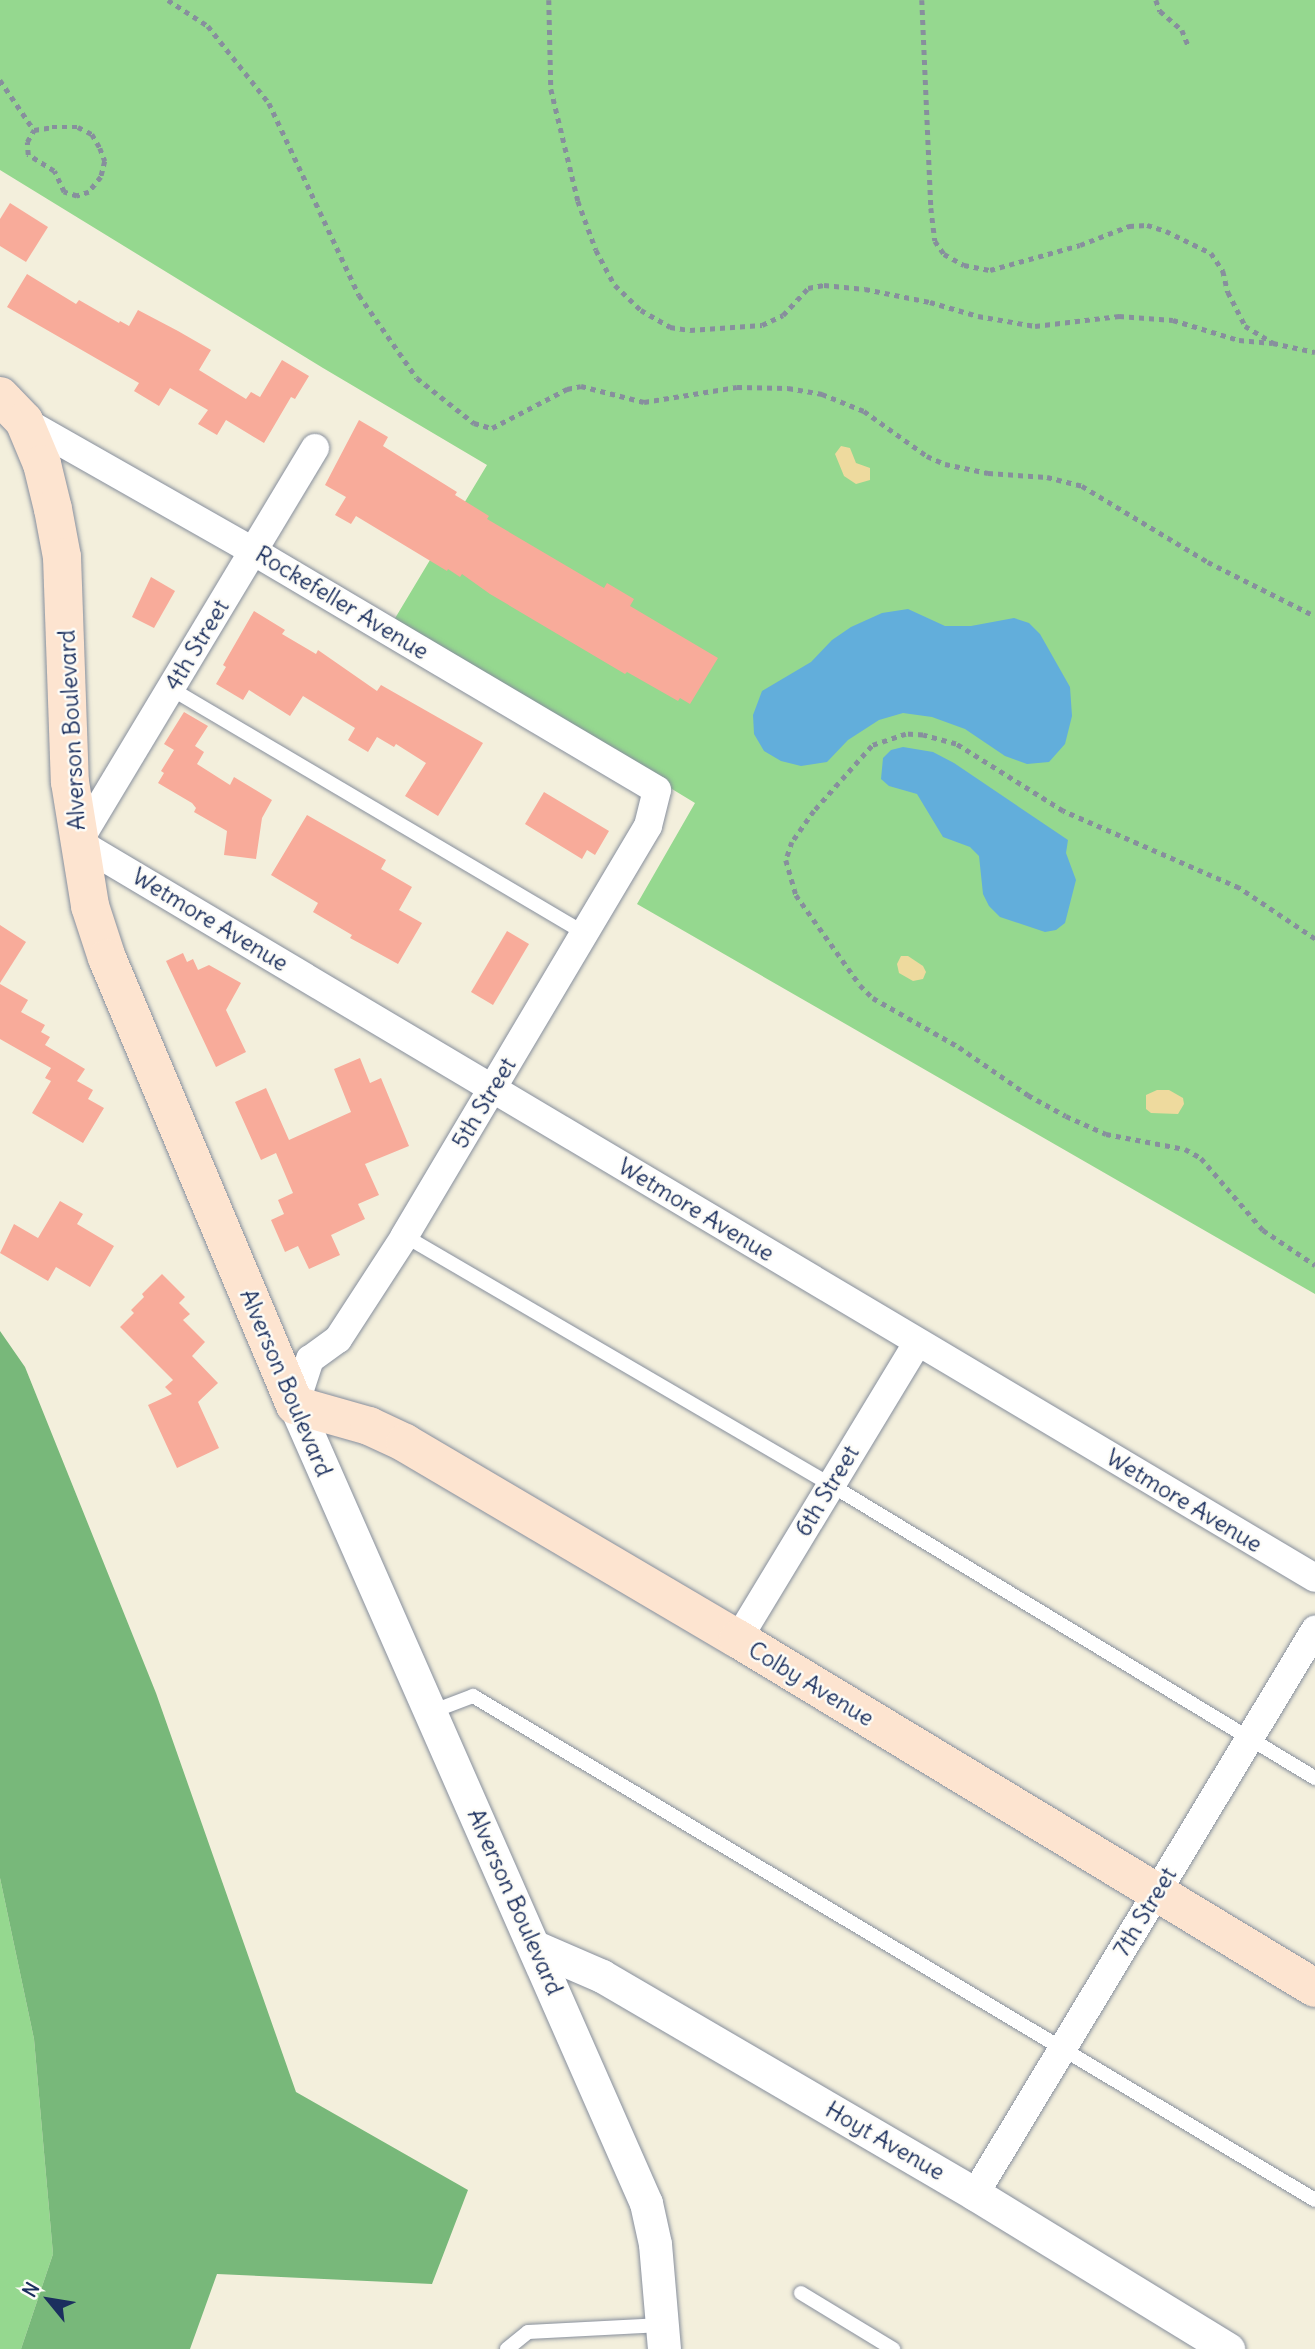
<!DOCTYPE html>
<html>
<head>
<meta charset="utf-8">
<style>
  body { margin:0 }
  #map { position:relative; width:1315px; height:2349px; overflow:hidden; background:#f3efdc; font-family:Delius,sans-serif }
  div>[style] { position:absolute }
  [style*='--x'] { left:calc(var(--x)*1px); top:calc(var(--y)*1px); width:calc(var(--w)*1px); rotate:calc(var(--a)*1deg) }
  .green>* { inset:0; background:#95d88f }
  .forest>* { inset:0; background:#78b87a }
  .sand>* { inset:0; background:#eeda9e }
  .water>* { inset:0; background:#62aedb }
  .building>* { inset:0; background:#f8ab9a }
  .path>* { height:4.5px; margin-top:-2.25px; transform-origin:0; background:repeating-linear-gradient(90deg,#878f9d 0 5px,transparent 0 10px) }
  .roads { filter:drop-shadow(0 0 2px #878f9d) drop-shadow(0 0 2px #878f9d) }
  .service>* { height:14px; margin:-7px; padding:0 7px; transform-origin:7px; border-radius:7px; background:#fff }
  .minor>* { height:28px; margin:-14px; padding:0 14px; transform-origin:14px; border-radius:14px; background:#fff }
  .tertiary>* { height:33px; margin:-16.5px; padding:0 16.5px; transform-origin:16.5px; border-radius:16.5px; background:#fff }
  .secondary>* { height:38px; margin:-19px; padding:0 19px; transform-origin:19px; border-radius:19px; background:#fde4d0 }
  span { translate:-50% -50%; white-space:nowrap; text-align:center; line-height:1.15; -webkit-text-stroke:5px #fdfcf7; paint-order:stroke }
  .street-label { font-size:23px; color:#1b2f5e }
  .north { position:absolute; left:14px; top:2265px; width:70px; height:70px; -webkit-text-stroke:5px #fdfcf7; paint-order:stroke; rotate:300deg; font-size:19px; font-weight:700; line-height:28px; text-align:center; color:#1b2f5e }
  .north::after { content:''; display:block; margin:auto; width:24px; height:32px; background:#1b2f5e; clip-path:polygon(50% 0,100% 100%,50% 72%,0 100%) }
</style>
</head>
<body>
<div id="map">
  <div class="green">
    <i style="clip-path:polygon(0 0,1315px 0,1315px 1294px,637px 904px,695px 803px,394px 620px,487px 465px,323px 368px,0 170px)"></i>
    <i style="clip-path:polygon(0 1878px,34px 2039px,53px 2254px,21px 2349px,0 2349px)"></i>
  </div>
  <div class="forest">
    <i style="clip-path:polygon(0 1331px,25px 1367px,156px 1693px,296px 2092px,468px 2190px,432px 2284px,217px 2274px,190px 2349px,21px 2349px,53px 2254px,34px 2039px,0 1878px)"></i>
  </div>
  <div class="sand">
    <i style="clip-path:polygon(841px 446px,850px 448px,856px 463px,870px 468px,870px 480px,856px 484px,844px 476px,835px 454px)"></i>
    <i style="clip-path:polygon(901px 956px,908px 956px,923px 966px,926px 972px,923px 979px,913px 981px,899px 973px,897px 964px)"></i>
    <i style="clip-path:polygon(1157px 1090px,1169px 1090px,1183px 1098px,1184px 1104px,1178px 1114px,1151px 1113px,1146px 1109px,1146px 1095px)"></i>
  </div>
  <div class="water">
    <i style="clip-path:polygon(908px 609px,945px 626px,971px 626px,1014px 618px,1029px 623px,1040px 634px,1070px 687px,1072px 716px,1065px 744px,1049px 762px,1027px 764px,1005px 756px,965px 729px,932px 717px,903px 713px,879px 720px,848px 740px,827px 762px,801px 766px,781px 761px,764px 751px,754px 734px,753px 715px,762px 691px,811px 662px,832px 640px,851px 627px,882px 613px)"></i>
    <i style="clip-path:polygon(903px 747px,933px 752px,954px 763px,1068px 840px,1066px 853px,1076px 880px,1065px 923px,1056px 930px,1045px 932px,1000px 917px,989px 906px,983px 894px,979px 856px,970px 847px,943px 837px,917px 794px,889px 786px,881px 779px,883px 758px,891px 750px)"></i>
  </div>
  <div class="building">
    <i style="clip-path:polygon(10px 203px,48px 227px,26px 262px,0 246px,0 219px)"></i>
    <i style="clip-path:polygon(27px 274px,76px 304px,79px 300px,119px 323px,120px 321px,129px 326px,138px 310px,178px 331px,211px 350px,199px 370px,246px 399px,251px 392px,260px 397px,282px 360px,309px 376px,295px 399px,291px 397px,264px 443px,226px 420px,217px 435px,198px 424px,208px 410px,170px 388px,159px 406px,134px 391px,139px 383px,7px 307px)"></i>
    <i style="clip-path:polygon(359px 420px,388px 437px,383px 446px,457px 492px,455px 495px,489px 516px,487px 519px,604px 588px,607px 583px,634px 599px,630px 606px,718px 658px,690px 704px,680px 698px,678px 701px,627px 672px,625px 674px,490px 594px,462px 574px,460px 577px,448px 569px,447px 571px,356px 516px,351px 524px,335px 515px,346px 497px,325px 485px)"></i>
    <i style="clip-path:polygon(151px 577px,175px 591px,154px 628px,132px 617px)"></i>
    <i style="clip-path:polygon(254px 611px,285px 630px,282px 634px,316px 654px,318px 650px,377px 691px,381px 685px,483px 743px,438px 816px,405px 796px,426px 763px,396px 744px,394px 747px,377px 737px,368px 752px,348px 740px,355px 728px,303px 696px,290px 716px,249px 690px,243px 700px,216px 684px,226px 667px,223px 665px)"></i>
    <i style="clip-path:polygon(184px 712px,208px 726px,195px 746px,204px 752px,197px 764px,230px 785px,234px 777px,272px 800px,262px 818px,256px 859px,224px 855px,227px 831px,194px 812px,196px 808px,192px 803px,158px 783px,164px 773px,161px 771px,174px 750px,164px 744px)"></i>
    <i style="clip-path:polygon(544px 792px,609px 831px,595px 855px,587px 850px,582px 859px,525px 824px)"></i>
    <i style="clip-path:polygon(307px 815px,386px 860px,381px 869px,412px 887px,399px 910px,422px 923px,398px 964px,350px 938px,352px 935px,313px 912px,318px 903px,271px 875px)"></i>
    <i style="clip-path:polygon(0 925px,26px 942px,0 983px)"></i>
    <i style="clip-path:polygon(507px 931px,529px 944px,493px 1005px,471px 992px)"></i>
    <i style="clip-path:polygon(183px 953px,187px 962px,193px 959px,198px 970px,209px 965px,241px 983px,226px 1010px,246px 1052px,216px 1067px,166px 961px)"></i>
    <i style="clip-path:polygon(0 984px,28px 1000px,21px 1012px,45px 1025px,41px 1032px,50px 1037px,45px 1045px,85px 1069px,77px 1081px,93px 1090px,88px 1099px,104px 1108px,83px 1143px,32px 1113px,51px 1081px,45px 1078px,51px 1068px,0 1039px)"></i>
    <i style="clip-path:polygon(360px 1058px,370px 1083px,381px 1078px,409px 1146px,365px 1164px,379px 1195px,358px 1204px,365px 1219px,331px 1235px,340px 1255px,309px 1269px,298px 1246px,285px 1252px,271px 1220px,284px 1214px,278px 1200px,293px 1193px,276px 1153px,261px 1160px,235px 1102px,266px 1088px,289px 1140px,351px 1112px,334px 1069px)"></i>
    <i style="clip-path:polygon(60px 1201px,83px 1214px,77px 1224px,114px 1246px,90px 1287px,56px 1267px,48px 1281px,0 1253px,14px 1224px,38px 1238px)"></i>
    <i style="clip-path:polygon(162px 1274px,185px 1297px,179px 1303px,190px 1314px,183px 1320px,205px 1342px,192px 1356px,218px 1383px,198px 1402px,219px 1448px,177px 1468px,148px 1405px,172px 1394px,165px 1387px,173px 1380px,120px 1327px,134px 1313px,131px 1310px,144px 1297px,142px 1294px)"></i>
  </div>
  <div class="path">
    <i style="--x:168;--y:0;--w:48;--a:33"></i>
    <i style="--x:208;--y:26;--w:98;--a:51.6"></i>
    <i style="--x:269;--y:103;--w:212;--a:64.9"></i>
    <i style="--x:359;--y:295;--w:101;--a:55.1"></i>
    <i style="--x:417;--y:378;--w:73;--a:38.3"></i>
    <i style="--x:474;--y:423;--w:19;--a:16"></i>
    <i style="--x:492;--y:428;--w:85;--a:-27.5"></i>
    <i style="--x:567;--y:389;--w:14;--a:-12"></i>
    <i style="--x:581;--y:386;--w:65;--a:14.3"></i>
    <i style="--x:644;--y:402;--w:94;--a:-9.2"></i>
    <i style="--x:737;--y:387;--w:51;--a:1.1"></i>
    <i style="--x:788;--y:388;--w:35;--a:10"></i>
    <i style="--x:822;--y:394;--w:45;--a:22"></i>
    <i style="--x:864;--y:411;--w:77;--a:35.5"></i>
    <i style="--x:927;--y:456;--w:20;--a:24"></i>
    <i style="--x:945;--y:464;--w:44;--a:11.8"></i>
    <i style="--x:988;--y:473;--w:59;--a:3.9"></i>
    <i style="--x:1047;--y:477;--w:36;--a:14"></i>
    <i style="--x:1082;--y:486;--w:147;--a:31.1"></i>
    <i style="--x:1208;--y:562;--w:120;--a:26.8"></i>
    <i style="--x:549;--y:0;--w:89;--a:88.7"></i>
    <i style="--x:551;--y:89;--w:115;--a:76.4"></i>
    <i style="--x:578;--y:201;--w:52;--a:69.8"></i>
    <i style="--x:596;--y:250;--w:40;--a:62"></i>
    <i style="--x:615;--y:285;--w:36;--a:44"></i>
    <i style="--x:641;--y:310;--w:34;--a:30"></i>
    <i style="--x:670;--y:327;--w:20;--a:9"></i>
    <i style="--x:690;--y:330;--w:72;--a:-4"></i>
    <i style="--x:762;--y:325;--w:23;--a:-25"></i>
    <i style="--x:783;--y:315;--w:37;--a:-47"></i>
    <i style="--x:808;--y:288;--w:16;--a:-11"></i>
    <i style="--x:824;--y:285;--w:41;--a:5.6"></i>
    <i style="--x:865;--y:289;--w:66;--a:11.3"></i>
    <i style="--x:930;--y:302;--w:50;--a:16.3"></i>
    <i style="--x:978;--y:316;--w:58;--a:10"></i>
    <i style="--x:1035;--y:326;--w:85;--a:-6.8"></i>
    <i style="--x:1119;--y:316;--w:54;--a:4.2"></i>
    <i style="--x:1173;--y:320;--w:69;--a:16.9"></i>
    <i style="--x:1239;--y:340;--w:34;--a:5"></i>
    <i style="--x:922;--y:0;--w:208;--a:87.5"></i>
    <i style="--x:931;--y:208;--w:33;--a:83"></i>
    <i style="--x:935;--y:241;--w:16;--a:55"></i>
    <i style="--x:944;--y:254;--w:23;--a:29"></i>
    <i style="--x:964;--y:265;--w:26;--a:11"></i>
    <i style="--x:990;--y:270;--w:93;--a:-15.5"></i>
    <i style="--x:1080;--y:245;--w:53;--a:-21.2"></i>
    <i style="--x:1129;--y:226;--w:18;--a:-3"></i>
    <i style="--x:1147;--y:225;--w:20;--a:18"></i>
    <i style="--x:1166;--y:231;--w:50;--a:26.1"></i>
    <i style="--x:1211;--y:253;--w:22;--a:56"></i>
    <i style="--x:1223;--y:271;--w:22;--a:77"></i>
    <i style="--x:1228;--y:292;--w:38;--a:63"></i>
    <i style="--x:1245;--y:326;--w:33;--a:31"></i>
    <i style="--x:1273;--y:343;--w:43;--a:12.1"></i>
    <i style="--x:1156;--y:0;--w:12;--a:70"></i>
    <i style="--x:1160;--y:11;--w:29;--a:41"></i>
    <i style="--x:1182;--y:30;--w:18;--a:68"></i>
    <i style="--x:0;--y:80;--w:60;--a:55.8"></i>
    <i style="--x:52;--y:127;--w:26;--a:0"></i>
    <i style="--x:78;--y:127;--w:16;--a:27"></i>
    <i style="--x:92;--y:134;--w:16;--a:60"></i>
    <i style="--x:100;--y:148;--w:14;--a:69"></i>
    <i style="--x:105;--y:161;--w:16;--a:104"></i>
    <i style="--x:101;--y:177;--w:19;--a:129"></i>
    <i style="--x:89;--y:192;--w:13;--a:162"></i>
    <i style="--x:77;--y:196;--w:14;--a:-163"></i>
    <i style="--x:64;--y:192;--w:23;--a:-115"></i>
    <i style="--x:54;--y:171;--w:31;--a:-148"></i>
    <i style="--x:28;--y:155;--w:13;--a:-94"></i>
    <i style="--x:27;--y:142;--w:14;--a:-60"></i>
    <i style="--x:34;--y:130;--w:18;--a:-9"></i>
    <i style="--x:1315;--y:939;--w:92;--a:-146.1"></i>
    <i style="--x:1239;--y:888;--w:192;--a:-156.4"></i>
    <i style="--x:1063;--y:811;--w:126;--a:-147.9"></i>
    <i style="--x:956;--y:744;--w:34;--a:-165"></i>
    <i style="--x:923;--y:735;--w:17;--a:-177"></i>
    <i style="--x:906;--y:734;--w:36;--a:161"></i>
    <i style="--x:872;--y:746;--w:87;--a:131.7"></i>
    <i style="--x:814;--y:811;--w:38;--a:125"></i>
    <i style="--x:792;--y:842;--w:19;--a:108"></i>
    <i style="--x:786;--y:860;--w:36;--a:74"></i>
    <i style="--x:796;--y:895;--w:110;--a:54.6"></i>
    <i style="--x:860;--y:985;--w:18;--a:45"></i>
    <i style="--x:873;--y:998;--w:99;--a:29.7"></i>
    <i style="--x:959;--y:1047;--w:84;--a:34.8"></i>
    <i style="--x:1028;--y:1095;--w:43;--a:28.9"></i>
    <i style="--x:1066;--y:1116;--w:44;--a:24.2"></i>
    <i style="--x:1106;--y:1134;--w:80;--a:10.8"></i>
    <i style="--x:1185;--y:1149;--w:18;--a:29"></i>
    <i style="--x:1201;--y:1158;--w:95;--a:49.3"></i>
    <i style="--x:1263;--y:1230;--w:63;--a:33.9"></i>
  </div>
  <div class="roads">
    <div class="service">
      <i style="--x:170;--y:688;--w:482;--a:30.6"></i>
      <i style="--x:405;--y:1236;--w:493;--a:30.3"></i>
      <i style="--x:831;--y:1485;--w:566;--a:31.19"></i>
      <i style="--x:431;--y:1712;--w:45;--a:-20.9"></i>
      <i style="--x:473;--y:1696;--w:981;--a:30.9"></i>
      <i style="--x:801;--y:2293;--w:108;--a:31.3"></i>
      <i style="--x:507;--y:2349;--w:27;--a:-39"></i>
      <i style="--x:528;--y:2332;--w:134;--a:-3"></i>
    </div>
    <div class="minor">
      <i style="--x:24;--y:421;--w:263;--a:29.6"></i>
      <i style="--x:253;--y:551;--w:469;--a:30.6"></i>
      <i style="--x:657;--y:790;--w:37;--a:104"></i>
      <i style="--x:648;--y:826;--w:477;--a:120.7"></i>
      <i style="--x:405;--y:1236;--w:123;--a:123"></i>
      <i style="--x:338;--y:1339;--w:34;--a:144"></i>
      <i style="--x:310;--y:1359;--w:48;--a:108.1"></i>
      <i style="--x:315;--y:448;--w:460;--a:121"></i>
      <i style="--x:78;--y:842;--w:1439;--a:30.75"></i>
      <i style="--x:738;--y:1639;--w:346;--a:-58.8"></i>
      <i style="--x:975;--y:2194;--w:659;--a:-58.92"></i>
    </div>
    <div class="tertiary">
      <i style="--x:295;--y:1405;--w:872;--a:66.26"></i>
      <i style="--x:646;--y:2203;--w:42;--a:77.6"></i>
      <i style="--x:655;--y:2244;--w:105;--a:85.1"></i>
      <i style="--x:535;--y:1947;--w:73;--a:23.4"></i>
      <i style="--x:602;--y:1976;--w:432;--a:30.3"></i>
      <i style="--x:975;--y:2194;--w:297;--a:31.5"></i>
    </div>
    <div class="secondary">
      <i style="--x:0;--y:396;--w:35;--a:46"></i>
      <i style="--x:24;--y:421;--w:47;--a:67.3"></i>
      <i style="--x:42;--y:464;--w:46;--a:76.3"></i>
      <i style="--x:53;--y:509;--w:49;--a:79.4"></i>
      <i style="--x:62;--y:557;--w:225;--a:88"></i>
      <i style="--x:70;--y:782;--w:126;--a:80.8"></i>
      <i style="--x:90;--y:906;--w:55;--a:71.9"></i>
      <i style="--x:107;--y:958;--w:485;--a:67.2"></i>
      <i style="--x:295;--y:1405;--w:77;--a:15.8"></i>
      <i style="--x:369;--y:1426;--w:40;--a:25"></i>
      <i style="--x:405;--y:1443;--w:386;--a:30.5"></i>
      <i style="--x:738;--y:1639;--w:674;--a:31.17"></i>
    </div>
  </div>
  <div class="street-label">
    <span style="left:342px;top:603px;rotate:31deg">Rockefeller Avenue</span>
    <span style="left:197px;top:645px;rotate:-59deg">4th Street</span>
    <span style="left:72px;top:730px;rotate:-93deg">Alverson Boulevard</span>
    <span style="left:210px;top:920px;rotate:31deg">Wetmore Avenue</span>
    <span style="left:484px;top:1103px;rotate:-59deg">5th Street</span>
    <span style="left:696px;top:1210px;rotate:31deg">Wetmore Avenue</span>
    <span style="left:286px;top:1383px;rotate:67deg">Alverson Boulevard</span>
    <span style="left:827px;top:1491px;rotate:-59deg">6th Street</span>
    <span style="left:1184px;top:1501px;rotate:31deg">Wetmore Avenue</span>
    <span style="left:811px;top:1684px;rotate:31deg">Colby Avenue</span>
    <span style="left:515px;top:1902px;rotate:66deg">Alverson Boulevard</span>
    <span style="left:1145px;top:1912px;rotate:-59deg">7th Street</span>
    <span style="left:885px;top:2141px;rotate:30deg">Hoyt Avenue</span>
  </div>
  <div class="north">N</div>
</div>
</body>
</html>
